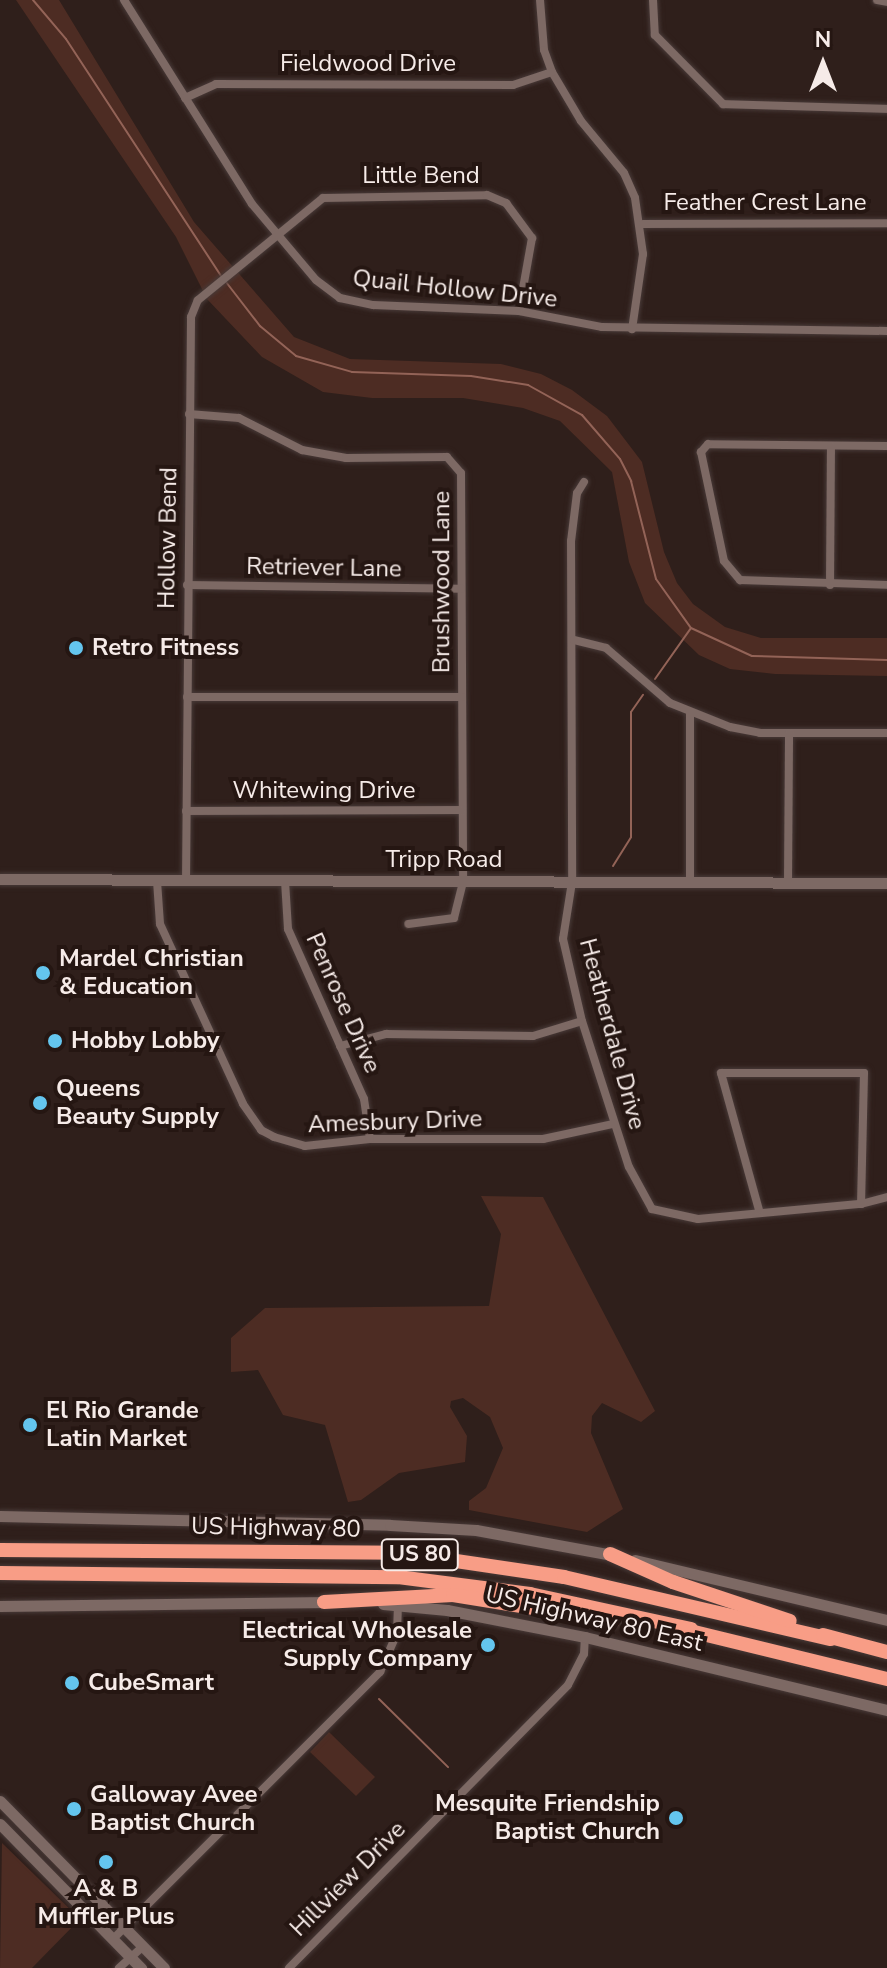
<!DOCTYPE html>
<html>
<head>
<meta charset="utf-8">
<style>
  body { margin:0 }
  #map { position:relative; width:887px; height:1968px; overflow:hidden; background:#2f1f1b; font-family:"Nunito Sans",sans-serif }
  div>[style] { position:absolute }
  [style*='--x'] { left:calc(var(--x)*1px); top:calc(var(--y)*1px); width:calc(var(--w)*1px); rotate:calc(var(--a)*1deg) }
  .green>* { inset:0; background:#4d2c23 }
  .stream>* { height:2px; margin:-1px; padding:0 1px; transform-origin:1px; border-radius:1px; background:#936357 }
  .roads { filter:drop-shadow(0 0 2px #483a38) drop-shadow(0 0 2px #483a38) }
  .street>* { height:8px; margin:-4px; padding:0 4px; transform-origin:4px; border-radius:4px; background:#7d6964 }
  .secondary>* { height:11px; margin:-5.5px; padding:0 5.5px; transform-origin:5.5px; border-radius:5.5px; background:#7d6964 }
  .highway>* { height:14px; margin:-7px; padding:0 7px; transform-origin:7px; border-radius:7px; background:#f89d86 }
  .dots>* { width:22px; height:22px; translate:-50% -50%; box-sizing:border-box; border:4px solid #251612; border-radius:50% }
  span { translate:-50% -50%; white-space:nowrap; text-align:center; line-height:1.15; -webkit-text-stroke:8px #251612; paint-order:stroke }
  .shield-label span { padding:2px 6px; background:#251612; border:2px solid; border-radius:6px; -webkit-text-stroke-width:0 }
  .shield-label { font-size:22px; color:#f6ebe8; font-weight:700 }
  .street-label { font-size:24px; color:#f6ebe8 }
  .poi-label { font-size:24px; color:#f6ebe8; font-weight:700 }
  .left { translate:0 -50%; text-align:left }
  .right { translate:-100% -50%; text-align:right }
  .north { position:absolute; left:783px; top:24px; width:80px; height:80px; -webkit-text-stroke:6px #251612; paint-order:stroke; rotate:0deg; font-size:22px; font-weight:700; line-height:32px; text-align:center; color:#f6ebe8 }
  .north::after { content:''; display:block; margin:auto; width:28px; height:36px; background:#f6ebe8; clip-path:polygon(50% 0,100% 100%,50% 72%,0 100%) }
</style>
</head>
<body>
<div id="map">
  <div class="green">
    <i style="clip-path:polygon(16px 0,59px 0,194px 222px,294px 337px,350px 359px,501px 364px,541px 374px,572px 390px,607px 416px,642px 462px,664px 552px,677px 583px,693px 604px,725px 627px,761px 638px,887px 638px,887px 676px,775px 674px,730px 669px,699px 655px,645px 603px,629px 562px,612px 472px,560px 421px,523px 408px,463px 398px,372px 398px,323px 392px,262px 357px,207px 299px,176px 237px)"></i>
    <i style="clip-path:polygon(481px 1196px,543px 1197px,655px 1411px,641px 1422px,602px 1403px,592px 1416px,591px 1433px,623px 1509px,587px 1532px,469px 1510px,469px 1501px,486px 1488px,503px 1448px,490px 1417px,463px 1398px,451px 1401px,450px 1407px,467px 1436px,465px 1462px,399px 1473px,361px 1500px,348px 1502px,325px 1425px,283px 1415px,258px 1370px,231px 1372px,231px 1338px,265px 1308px,489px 1306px,501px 1234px)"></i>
    <i style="clip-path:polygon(329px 1732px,375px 1777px,356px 1796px,310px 1752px)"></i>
    <i style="clip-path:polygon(2px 1843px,80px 1919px,32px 1968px,0 1968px)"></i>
  </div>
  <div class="stream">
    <i style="--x:33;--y:0;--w:51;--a:49.8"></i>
    <i style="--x:66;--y:39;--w:285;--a:56.8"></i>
    <i style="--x:226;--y:282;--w:56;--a:52.3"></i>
    <i style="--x:260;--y:326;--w:47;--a:39.8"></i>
    <i style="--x:296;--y:356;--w:58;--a:15.9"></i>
    <i style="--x:352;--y:372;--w:119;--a:1.9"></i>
    <i style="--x:471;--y:376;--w:58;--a:9"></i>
    <i style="--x:528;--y:385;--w:62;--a:29.1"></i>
    <i style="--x:582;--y:415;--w:58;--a:49.2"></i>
    <i style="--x:620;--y:459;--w:25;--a:63"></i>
    <i style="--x:631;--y:481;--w:101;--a:75.7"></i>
    <i style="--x:656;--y:579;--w:60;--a:54.5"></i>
    <i style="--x:691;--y:628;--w:67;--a:24.7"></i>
    <i style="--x:752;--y:656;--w:135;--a:1.7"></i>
    <i style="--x:655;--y:679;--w:62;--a:-54.8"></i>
    <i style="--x:613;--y:866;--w:34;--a:-58"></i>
    <i style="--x:631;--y:837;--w:125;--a:-90"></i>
    <i style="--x:631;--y:712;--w:21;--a:-55"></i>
    <i style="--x:379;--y:1699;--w:97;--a:44.6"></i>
  </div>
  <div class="roads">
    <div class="street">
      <i style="--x:124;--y:0;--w:241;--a:57.9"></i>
      <i style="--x:252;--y:204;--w:99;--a:49.9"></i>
      <i style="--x:316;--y:280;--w:30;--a:37"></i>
      <i style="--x:340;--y:298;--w:34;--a:12"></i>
      <i style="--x:373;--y:305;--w:146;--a:2.4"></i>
      <i style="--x:519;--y:311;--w:85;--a:10.9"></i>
      <i style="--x:602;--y:327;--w:285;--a:0.8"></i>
      <i style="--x:540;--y:0;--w:50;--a:85.4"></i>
      <i style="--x:544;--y:50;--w:23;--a:70"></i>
      <i style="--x:552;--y:72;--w:57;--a:59.4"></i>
      <i style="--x:581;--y:121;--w:67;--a:50.4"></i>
      <i style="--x:624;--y:173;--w:27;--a:66"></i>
      <i style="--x:635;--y:198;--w:57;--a:81.9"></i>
      <i style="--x:643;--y:254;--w:76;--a:98.3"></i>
      <i style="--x:653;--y:0;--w:35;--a:87"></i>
      <i style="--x:655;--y:35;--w:97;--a:45.4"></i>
      <i style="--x:723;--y:104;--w:164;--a:1.7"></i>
      <i style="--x:877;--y:0;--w:10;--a:11"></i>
      <i style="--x:185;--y:98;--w:34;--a:-24"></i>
      <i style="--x:216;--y:84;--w:297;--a:0.2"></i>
      <i style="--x:513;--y:85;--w:41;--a:-18.4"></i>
      <i style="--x:643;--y:224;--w:244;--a:-0.2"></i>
      <i style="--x:189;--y:414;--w:50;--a:4.6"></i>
      <i style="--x:239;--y:418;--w:71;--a:26.9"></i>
      <i style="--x:302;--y:450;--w:45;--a:10.3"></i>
      <i style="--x:346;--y:458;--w:101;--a:-0.6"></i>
      <i style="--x:447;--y:457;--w:21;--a:49"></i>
      <i style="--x:461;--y:473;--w:409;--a:89.7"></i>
      <i style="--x:463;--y:882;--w:37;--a:104"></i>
      <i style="--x:454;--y:918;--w:46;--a:172.6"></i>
      <i style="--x:887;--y:446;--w:179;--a:-179.4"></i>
      <i style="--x:708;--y:444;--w:11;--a:131"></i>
      <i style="--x:701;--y:452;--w:111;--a:78.1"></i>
      <i style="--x:724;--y:561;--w:25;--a:50"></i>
      <i style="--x:740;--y:580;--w:147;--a:1.9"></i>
      <i style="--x:584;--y:482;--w:13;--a:122"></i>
      <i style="--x:577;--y:493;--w:48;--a:97.1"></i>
      <i style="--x:571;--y:541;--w:341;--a:89.8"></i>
      <i style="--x:572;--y:882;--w:58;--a:99"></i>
      <i style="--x:563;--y:939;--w:84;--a:77"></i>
      <i style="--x:582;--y:1021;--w:153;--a:72.2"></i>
      <i style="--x:629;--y:1167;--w:48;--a:61.3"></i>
      <i style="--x:652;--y:1209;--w:47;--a:12.3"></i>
      <i style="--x:698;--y:1219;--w:164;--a:-5.3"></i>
      <i style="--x:861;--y:1204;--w:27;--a:-15"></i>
      <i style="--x:187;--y:585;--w:274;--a:0.8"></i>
      <i style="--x:830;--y:585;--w:139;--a:-89.6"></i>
      <i style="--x:574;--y:640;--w:33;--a:14"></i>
      <i style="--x:606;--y:648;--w:84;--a:40.7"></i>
      <i style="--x:670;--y:703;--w:65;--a:21.8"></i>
      <i style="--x:730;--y:727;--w:31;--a:11"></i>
      <i style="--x:760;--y:733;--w:127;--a:0"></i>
      <i style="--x:187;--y:697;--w:275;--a:0"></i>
      <i style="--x:186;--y:811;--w:275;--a:-0.2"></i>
      <i style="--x:157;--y:881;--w:43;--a:86"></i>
      <i style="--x:160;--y:924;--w:198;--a:65.2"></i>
      <i style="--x:243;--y:1104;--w:32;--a:55"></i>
      <i style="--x:261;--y:1130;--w:15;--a:28"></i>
      <i style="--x:274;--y:1137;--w:32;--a:16"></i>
      <i style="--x:305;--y:1146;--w:65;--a:-6.1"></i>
      <i style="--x:370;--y:1139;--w:173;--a:0"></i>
      <i style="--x:543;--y:1139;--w:72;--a:-12.1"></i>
      <i style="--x:285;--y:881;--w:48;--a:86.4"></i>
      <i style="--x:288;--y:929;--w:186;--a:65.9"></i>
      <i style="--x:364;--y:1099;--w:40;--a:81.5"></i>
      <i style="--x:186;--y:882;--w:565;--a:-89.49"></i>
      <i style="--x:191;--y:317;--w:18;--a:-68"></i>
      <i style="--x:198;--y:300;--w:161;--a:-39.2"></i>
      <i style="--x:323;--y:198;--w:164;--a:-1"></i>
      <i style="--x:487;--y:195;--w:21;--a:23"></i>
      <i style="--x:506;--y:203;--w:44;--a:53.4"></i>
      <i style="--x:532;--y:238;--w:74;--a:100.1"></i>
      <i style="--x:690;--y:883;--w:169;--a:-90"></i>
      <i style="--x:788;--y:883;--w:150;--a:-89.6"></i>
      <i style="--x:340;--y:1046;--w:48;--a:-14.6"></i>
      <i style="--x:386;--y:1034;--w:147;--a:0.8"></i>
      <i style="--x:533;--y:1036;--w:51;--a:-17"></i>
      <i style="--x:759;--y:1210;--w:142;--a:-105.5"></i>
      <i style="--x:721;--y:1073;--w:143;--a:0"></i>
      <i style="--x:864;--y:1073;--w:131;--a:91.3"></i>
      <i style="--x:113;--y:1939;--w:378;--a:-45"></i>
      <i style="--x:380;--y:1672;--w:43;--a:-66.4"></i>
      <i style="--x:397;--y:1633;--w:28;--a:-88"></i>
      <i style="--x:119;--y:1968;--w:31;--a:-42"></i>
      <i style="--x:289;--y:1968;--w:397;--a:-45.4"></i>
      <i style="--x:568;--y:1685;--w:35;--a:-63"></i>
      <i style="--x:584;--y:1654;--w:17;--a:-87"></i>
    </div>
    <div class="secondary">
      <i style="--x:0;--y:879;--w:887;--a:0.26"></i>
      <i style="--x:0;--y:1516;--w:390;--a:1.3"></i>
      <i style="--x:390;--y:1525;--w:86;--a:3.3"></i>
      <i style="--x:476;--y:1530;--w:144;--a:10.4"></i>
      <i style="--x:635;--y:1560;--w:259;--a:13.4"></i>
      <i style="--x:383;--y:1604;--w:64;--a:5.4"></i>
      <i style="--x:447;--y:1610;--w:141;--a:11.1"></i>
      <i style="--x:585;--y:1637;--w:311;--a:13.6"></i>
      <i style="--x:0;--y:1606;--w:330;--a:-0.7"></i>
      <i style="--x:0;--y:1801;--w:234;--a:45.5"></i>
      <i style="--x:0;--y:1824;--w:202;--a:45.6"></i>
    </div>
    <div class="highway">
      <i style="--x:0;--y:1550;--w:402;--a:0.4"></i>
      <i style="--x:402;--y:1553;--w:164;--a:8.4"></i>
      <i style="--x:564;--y:1577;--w:274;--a:13.1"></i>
      <i style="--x:610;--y:1554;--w:69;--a:24"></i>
      <i style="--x:673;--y:1582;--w:123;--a:18.4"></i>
      <i style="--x:0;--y:1573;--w:398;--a:0.6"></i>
      <i style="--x:398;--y:1577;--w:133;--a:7.3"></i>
      <i style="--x:530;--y:1594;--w:165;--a:12.3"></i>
      <i style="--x:324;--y:1602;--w:129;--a:-3.1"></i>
      <i style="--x:453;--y:1595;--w:162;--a:9.2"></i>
      <i style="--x:682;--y:1629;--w:211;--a:13.7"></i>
      <i style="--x:823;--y:1635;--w:66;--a:14.9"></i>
    </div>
  </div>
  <div class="dots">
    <i style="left:76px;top:648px;background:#64c5ee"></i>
    <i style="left:43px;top:973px;background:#64c5ee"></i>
    <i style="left:55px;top:1041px;background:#64c5ee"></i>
    <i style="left:40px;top:1103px;background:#64c5ee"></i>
    <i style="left:30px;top:1425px;background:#64c5ee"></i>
    <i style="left:488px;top:1645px;background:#64c5ee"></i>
    <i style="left:72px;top:1683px;background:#64c5ee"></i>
    <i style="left:74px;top:1809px;background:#64c5ee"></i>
    <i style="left:676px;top:1818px;background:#64c5ee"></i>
    <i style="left:106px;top:1862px;background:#64c5ee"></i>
  </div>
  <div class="shield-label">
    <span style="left:420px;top:1555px">US 80</span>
  </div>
  <div class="street-label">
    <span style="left:368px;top:64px">Fieldwood Drive</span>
    <span style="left:421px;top:176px">Little Bend</span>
    <span style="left:765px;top:203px">Feather Crest Lane</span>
    <span style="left:455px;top:289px;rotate:6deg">Quail Hollow Drive</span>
    <span style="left:168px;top:538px;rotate:-89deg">Hollow Bend</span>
    <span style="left:324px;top:568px;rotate:1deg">Retriever Lane</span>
    <span style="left:442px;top:582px;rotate:-90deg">Brushwood Lane</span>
    <span style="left:324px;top:791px">Whitewing Drive</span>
    <span style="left:444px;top:860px">Tripp Road</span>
    <span style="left:343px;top:1003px;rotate:66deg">Penrose Drive</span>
    <span style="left:612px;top:1034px;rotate:75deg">Heatherdale Drive</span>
    <span style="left:395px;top:1122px;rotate:-2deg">Amesbury Drive</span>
    <span style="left:276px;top:1528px;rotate:1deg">US Highway 80</span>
    <span style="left:594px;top:1619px;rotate:13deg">US Highway 80 East</span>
    <span style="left:348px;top:1879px;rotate:-45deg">Hillview Drive</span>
  </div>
  <div class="poi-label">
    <span class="left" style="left:92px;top:648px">Retro Fitness</span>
    <span class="left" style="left:59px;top:973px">Mardel Christian<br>&amp; Education</span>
    <span class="left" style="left:71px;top:1041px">Hobby Lobby</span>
    <span class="left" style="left:56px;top:1103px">Queens<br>Beauty Supply</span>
    <span class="left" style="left:46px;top:1425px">El Rio Grande<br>Latin Market</span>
    <span class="right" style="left:472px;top:1645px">Electrical Wholesale<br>Supply Company</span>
    <span class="left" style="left:88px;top:1683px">CubeSmart</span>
    <span class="left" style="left:90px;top:1809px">Galloway Avee<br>Baptist Church</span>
    <span class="right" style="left:660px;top:1818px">Mesquite Friendship<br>Baptist Church</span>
    <span style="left:106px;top:1903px">A &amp; B<br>Muffler Plus</span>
  </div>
  <div class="north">N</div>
</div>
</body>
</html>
